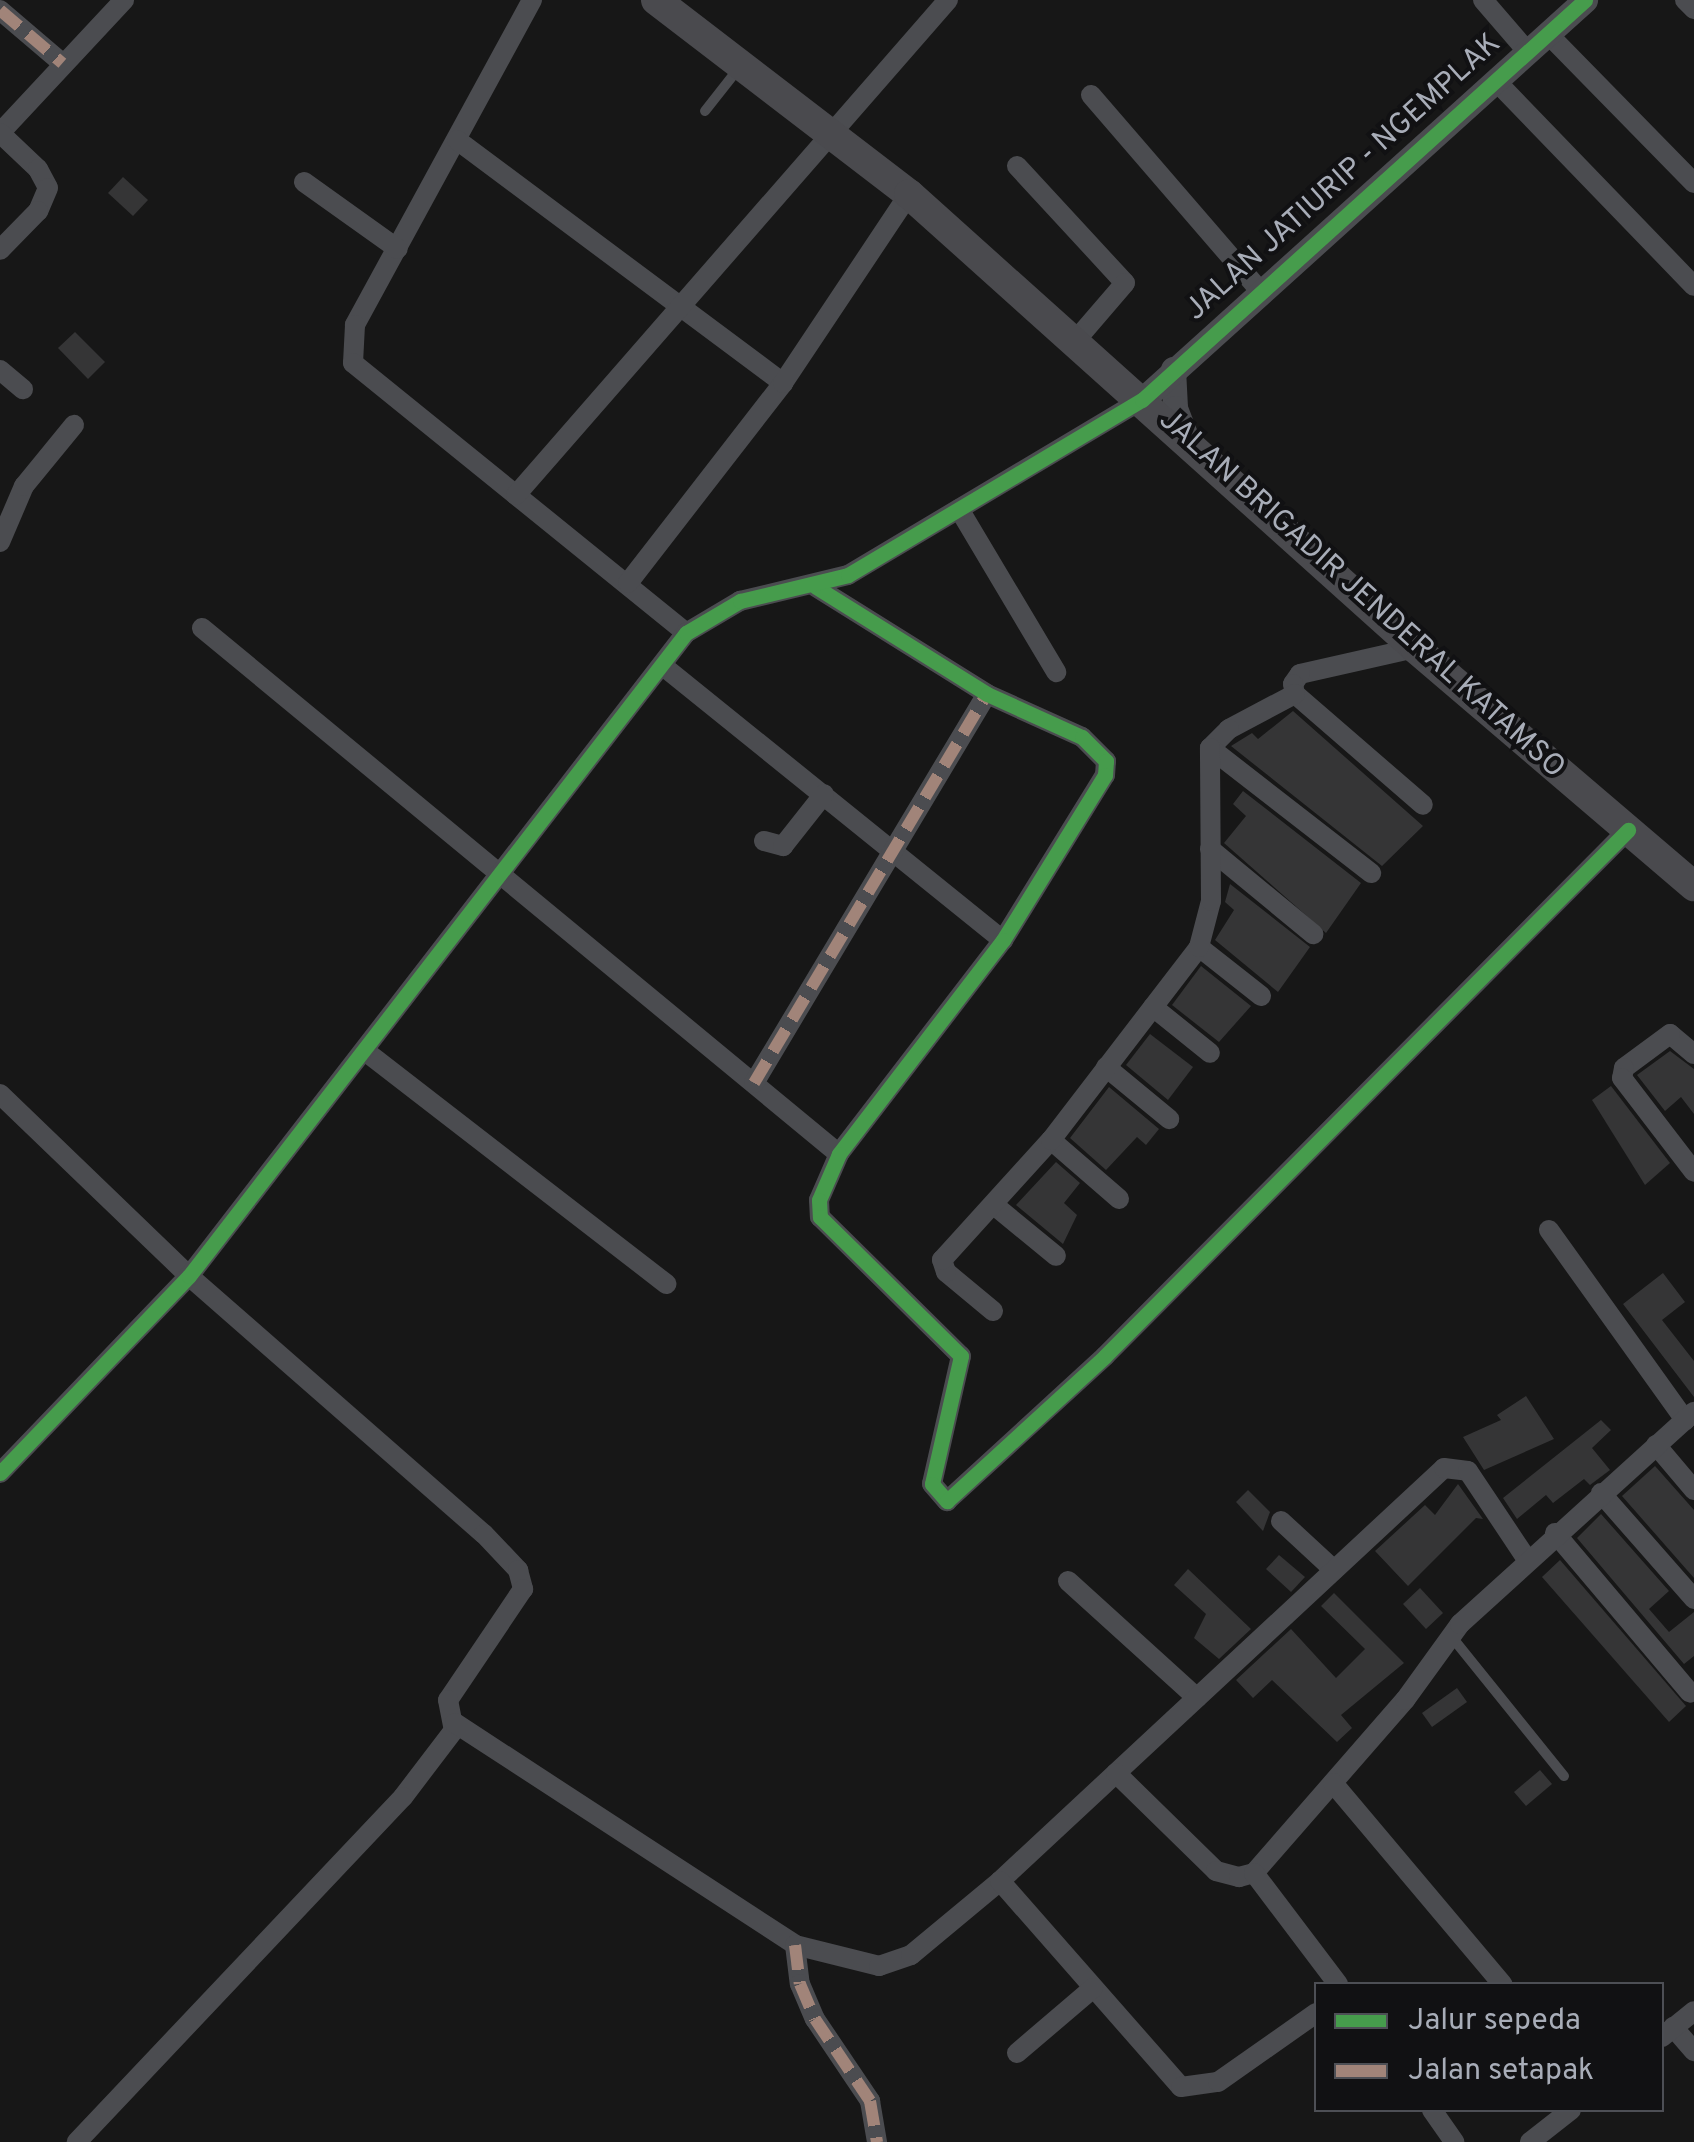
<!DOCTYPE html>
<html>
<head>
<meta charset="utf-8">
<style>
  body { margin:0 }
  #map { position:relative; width:1694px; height:2142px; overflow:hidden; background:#171717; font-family:Overpass,sans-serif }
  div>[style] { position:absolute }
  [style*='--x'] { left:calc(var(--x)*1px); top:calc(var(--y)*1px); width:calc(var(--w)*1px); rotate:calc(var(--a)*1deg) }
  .building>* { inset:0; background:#353536 }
  .service>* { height:10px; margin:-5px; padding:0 5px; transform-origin:5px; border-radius:5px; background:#4b4c50 }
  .minor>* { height:20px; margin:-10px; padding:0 10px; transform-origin:10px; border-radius:10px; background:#4b4c50 }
  .tertiary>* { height:25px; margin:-12.5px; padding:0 12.5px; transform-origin:12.5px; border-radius:12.5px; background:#4b4c50 }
  .secondary>* { height:30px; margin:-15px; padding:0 15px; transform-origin:15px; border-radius:15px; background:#4a4a4e }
  .quiet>* { height:12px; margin-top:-6px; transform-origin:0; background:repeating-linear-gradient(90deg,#a18479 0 25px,transparent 0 37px) }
  .cycleway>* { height:15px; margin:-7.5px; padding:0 7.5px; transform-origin:7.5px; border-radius:7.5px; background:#469c4c }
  span { translate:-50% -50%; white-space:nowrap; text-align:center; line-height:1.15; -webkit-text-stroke:8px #111113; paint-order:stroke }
  .street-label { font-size:30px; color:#a8adb8 }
  .legend { position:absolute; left:1314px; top:1982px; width:350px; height:130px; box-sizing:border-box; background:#111113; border:2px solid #4d4f55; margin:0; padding:12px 18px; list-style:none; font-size:30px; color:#a8adb8 }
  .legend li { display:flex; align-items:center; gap:20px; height:50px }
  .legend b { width:50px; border:2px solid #4d4f55 }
</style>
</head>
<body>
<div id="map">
  <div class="building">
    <i style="clip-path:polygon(123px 177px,148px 200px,133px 216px,108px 193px)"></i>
    <i style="clip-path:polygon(75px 332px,105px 362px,88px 379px,58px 348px)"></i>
    <i style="clip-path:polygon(1293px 711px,1423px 826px,1382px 866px,1231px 746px,1252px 733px,1258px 739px)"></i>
    <i style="clip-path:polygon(1243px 791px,1361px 883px,1326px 933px,1224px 843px,1246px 816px,1233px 804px)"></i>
    <i style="clip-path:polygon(1230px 884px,1310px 947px,1278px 992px,1215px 940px,1234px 910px,1225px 902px)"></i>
    <i style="clip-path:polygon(1201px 966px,1251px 1006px,1219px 1042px,1172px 1005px)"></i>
    <i style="clip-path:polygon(1150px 1034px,1193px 1067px,1168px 1100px,1126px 1065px)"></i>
    <i style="clip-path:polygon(1670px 1051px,1694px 1069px,1694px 1114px,1681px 1097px,1665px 1111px,1637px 1075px)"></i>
    <i style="clip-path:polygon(1611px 1086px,1670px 1163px,1645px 1185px,1592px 1100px)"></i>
    <i style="clip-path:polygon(1109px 1087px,1159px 1129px,1146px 1145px,1137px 1137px,1106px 1170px,1070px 1138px)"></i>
    <i style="clip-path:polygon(1056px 1162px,1080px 1183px,1064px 1203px,1077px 1215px,1063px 1244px,1016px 1205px)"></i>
    <i style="clip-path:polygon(1663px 1273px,1685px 1302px,1662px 1320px,1694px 1361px,1694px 1397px,1623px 1304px)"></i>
    <i style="clip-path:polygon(1526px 1396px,1554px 1439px,1484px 1470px,1463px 1437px,1501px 1420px,1497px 1415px)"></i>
    <i style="clip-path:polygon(1601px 1420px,1611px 1430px,1592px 1448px,1610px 1470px,1590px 1485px,1584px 1479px,1553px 1503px,1546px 1495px,1517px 1519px,1503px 1498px)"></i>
    <i style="clip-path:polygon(1655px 1466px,1694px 1510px,1694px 1578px,1622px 1496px)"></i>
    <i style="clip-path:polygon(1458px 1484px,1483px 1519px,1476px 1518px,1408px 1586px,1375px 1551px,1425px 1505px,1435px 1515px)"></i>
    <i style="clip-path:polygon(1248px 1490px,1270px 1512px,1263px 1531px,1236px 1502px)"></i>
    <i style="clip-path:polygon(1601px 1514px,1669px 1591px,1649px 1609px,1669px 1632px,1694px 1612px,1694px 1656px,1684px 1664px,1577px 1538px)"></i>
    <i style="clip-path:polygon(1279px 1555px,1305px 1577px,1291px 1592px,1266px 1569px)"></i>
    <i style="clip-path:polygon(1560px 1560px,1686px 1706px,1669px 1722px,1542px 1577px)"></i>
    <i style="clip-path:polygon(1188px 1569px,1251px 1629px,1219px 1659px,1194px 1638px,1206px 1614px,1174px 1585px)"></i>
    <i style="clip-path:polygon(1420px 1588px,1443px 1613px,1426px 1629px,1403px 1604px)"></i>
    <i style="clip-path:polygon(1334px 1593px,1404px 1663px,1341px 1715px,1352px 1728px,1337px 1742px,1272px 1680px,1253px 1698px,1236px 1680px,1291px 1629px,1336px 1678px,1365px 1649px,1321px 1606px)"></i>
    <i style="clip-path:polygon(1457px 1688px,1467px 1702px,1432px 1727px,1422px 1713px)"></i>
    <i style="clip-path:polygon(1540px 1770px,1552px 1784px,1526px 1806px,1514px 1792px)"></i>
  </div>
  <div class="service">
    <i style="--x:705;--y:111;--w:53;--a:-51.8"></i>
    <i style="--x:1451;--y:1636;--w:180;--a:51.1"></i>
  </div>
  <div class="minor">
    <i style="--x:532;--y:0;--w:370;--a:118.6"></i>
    <i style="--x:355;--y:325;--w:38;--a:93"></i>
    <i style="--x:353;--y:363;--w:429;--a:39"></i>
    <i style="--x:1483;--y:0;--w:67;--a:49.2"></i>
    <i style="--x:1685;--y:0;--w:13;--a:45"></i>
    <i style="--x:0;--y:10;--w:82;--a:40.5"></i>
    <i style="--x:1547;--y:33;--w:210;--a:45.6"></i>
    <i style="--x:1495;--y:80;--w:286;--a:46"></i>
    <i style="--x:1091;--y:95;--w:260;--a:49.2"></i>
    <i style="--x:0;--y:133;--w:182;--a:-47"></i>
    <i style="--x:0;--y:133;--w:52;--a:43.5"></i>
    <i style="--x:38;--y:169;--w:21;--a:62"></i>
    <i style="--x:48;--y:188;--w:25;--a:113"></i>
    <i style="--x:38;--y:211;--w:54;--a:134.3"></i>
    <i style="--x:457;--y:140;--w:407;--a:36.7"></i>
    <i style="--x:1017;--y:166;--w:159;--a:47.3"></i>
    <i style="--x:1125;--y:283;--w:75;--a:130.7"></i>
    <i style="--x:304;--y:182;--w:115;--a:35.5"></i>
    <i style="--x:0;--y:370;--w:30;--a:40"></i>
    <i style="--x:516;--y:495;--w:657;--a:-48.89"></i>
    <i style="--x:959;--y:509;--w:190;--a:59.2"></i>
    <i style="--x:0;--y:542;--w:61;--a:-66.8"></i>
    <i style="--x:24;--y:486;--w:79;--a:-50.7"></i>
    <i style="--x:628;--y:583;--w:253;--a:-52.2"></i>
    <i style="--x:783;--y:383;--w:227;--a:-56.3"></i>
    <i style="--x:816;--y:587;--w:202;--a:32"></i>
    <i style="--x:987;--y:694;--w:104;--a:24.4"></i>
    <i style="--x:1082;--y:737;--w:34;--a:45"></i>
    <i style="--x:1106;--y:761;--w:14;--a:94"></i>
    <i style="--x:1105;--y:775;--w:194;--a:121.7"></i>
    <i style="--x:1003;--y:940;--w:270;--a:127.5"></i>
    <i style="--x:839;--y:1154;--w:50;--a:113.5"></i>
    <i style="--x:819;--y:1200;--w:17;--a:87"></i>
    <i style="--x:820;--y:1217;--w:198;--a:44.6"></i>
    <i style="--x:961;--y:1356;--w:131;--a:102.8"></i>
    <i style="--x:932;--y:1484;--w:23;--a:49"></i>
    <i style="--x:947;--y:1501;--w:214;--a:-42.5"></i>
    <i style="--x:1105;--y:1356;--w:742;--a:-45.16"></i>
    <i style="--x:202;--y:628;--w:826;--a:39.55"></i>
    <i style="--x:1415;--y:648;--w:118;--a:167.3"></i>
    <i style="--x:1300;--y:674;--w:12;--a:125"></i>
    <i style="--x:1293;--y:684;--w:10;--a:79"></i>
    <i style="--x:1295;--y:694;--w:169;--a:40.9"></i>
    <i style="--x:663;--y:666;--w:437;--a:38.9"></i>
    <i style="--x:1295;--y:694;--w:75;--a:152.1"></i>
    <i style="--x:1229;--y:729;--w:27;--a:135"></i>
    <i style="--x:1210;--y:748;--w:204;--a:37.8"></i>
    <i style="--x:764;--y:841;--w:20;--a:15"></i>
    <i style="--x:783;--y:846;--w:66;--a:-51.7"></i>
    <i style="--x:1210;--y:849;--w:134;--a:39.5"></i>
    <i style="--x:1199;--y:947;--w:79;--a:38.3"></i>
    <i style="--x:1153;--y:1007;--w:73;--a:38.9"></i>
    <i style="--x:365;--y:1051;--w:381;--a:37.7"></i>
    <i style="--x:1694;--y:1054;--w:31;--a:-140"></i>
    <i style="--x:1670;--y:1034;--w:57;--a:143.5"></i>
    <i style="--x:1624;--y:1068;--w:10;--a:101"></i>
    <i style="--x:1622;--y:1078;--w:118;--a:52.5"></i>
    <i style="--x:1106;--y:1067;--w:82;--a:39.5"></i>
    <i style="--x:754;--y:1083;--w:453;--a:-59.1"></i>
    <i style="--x:0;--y:1094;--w:262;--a:43.9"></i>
    <i style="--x:189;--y:1276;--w:392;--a:41.2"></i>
    <i style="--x:484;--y:1534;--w:50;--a:46.6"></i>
    <i style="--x:518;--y:1570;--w:20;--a:75"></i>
    <i style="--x:523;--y:1589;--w:134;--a:124"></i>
    <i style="--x:448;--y:1700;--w:31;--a:79"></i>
    <i style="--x:454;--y:1730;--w:84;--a:127.3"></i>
    <i style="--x:403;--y:1797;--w:475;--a:133.4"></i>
    <i style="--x:1051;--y:1140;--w:90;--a:40.9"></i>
    <i style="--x:994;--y:1205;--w:80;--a:39.4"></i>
    <i style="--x:1549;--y:1230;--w:234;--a:54.4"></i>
    <i style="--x:993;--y:1311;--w:61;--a:-140.3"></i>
    <i style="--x:946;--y:1272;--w:13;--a:-108"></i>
    <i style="--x:942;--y:1260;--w:162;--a:-47.8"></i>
    <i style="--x:1051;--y:1140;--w:243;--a:-52.5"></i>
    <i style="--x:1199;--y:947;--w:48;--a:-75.4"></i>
    <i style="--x:1211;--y:901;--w:153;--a:-90.4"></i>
    <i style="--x:1656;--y:1445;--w:59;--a:49.8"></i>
    <i style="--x:0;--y:1473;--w:273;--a:-46.2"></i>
    <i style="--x:189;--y:1276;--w:813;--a:-52.3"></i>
    <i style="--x:686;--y:633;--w:63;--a:-30.7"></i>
    <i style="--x:740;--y:601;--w:111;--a:-13.5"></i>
    <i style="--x:848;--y:575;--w:342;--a:-30.8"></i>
    <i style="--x:1601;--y:1493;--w:141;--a:48.7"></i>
    <i style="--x:1281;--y:1521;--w:72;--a:42.8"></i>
    <i style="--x:1555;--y:1533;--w:209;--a:49.8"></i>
    <i style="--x:1068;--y:1581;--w:174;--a:42.2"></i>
    <i style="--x:455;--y:1723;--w:406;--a:33.1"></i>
    <i style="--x:795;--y:1945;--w:87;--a:14"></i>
    <i style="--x:879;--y:1966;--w:34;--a:-19"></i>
    <i style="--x:911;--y:1955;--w:116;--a:-39.7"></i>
    <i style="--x:1000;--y:1881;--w:606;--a:-42.93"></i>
    <i style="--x:1444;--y:1468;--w:24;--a:7"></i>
    <i style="--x:1468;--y:1471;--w:105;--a:56.3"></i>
    <i style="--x:1116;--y:1773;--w:140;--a:44.4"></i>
    <i style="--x:1216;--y:1871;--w:24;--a:15"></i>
    <i style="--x:1239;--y:1877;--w:16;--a:-15"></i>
    <i style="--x:1254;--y:1873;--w:230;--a:-48.9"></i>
    <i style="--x:1405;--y:1700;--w:94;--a:-54.1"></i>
    <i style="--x:1460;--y:1624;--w:316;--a:-42.2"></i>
    <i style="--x:1333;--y:1783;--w:263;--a:49.9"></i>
    <i style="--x:1254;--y:1873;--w:139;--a:52.9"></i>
    <i style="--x:1000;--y:1881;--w:274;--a:48.7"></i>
    <i style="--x:1181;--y:2087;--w:37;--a:-8"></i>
    <i style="--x:1218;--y:2082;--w:120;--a:-35.1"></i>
    <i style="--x:795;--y:1945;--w:39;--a:83"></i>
    <i style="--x:800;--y:1984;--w:38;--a:67"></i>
    <i style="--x:815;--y:2019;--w:99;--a:56.1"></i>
    <i style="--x:870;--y:2101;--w:42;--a:80.3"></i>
    <i style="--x:1673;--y:2027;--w:32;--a:49"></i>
    <i style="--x:1662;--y:2037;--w:41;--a:-39.1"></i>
    <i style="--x:1017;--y:2053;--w:100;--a:-40.5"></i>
    <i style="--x:1432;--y:2110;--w:39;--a:55"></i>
    <i style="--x:1530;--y:2142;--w:52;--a:-38"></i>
  </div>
  <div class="tertiary">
    <i style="--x:1173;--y:369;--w:39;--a:87"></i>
    <i style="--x:1175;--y:408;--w:34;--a:69"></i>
    <i style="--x:1142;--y:400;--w:597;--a:-42.08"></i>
  </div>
  <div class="secondary">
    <i style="--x:656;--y:0;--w:319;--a:37.5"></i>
    <i style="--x:909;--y:194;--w:680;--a:41.9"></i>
    <i style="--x:1415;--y:648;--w:367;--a:40.5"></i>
  </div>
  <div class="quiet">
    <i style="--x:0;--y:10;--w:82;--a:40.5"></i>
    <i style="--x:754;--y:1083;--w:453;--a:-59.1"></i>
    <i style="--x:795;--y:1945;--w:39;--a:83"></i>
    <i style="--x:800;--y:1984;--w:38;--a:67"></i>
    <i style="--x:815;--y:2019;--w:99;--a:56.1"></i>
    <i style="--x:870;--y:2101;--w:42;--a:80.3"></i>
  </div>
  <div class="cycleway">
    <i style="--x:816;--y:587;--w:202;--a:32"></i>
    <i style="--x:987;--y:694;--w:104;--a:24.4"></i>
    <i style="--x:1082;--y:737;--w:34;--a:45"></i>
    <i style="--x:1106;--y:761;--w:14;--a:94"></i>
    <i style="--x:1105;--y:775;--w:194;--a:121.7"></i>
    <i style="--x:1003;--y:940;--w:270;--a:127.5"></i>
    <i style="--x:839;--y:1154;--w:50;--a:113.5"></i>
    <i style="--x:819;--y:1200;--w:17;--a:87"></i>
    <i style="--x:820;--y:1217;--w:198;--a:44.6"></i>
    <i style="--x:961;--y:1356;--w:131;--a:102.8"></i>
    <i style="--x:932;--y:1484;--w:23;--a:49"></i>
    <i style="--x:947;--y:1501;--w:214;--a:-42.5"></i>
    <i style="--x:1105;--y:1356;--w:742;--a:-45.16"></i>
    <i style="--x:0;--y:1473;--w:273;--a:-46.2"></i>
    <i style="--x:189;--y:1276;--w:813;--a:-52.3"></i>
    <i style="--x:686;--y:633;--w:63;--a:-30.7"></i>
    <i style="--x:740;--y:601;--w:111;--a:-13.5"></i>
    <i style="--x:848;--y:575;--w:342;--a:-30.8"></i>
    <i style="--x:1142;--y:400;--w:597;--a:-42.08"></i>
  </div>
  <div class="street-label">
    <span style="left:1344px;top:178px;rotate:-42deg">JALAN JATIURIP - NGEMPLAK</span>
    <span style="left:1361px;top:595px;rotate:42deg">JALAN BRIGADIR JENDERAL KATAMSO</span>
  </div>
  <ul class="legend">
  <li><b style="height:12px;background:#469c4c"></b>Jalur sepeda</li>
  <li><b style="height:12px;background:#a18479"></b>Jalan setapak</li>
  </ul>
</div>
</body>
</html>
